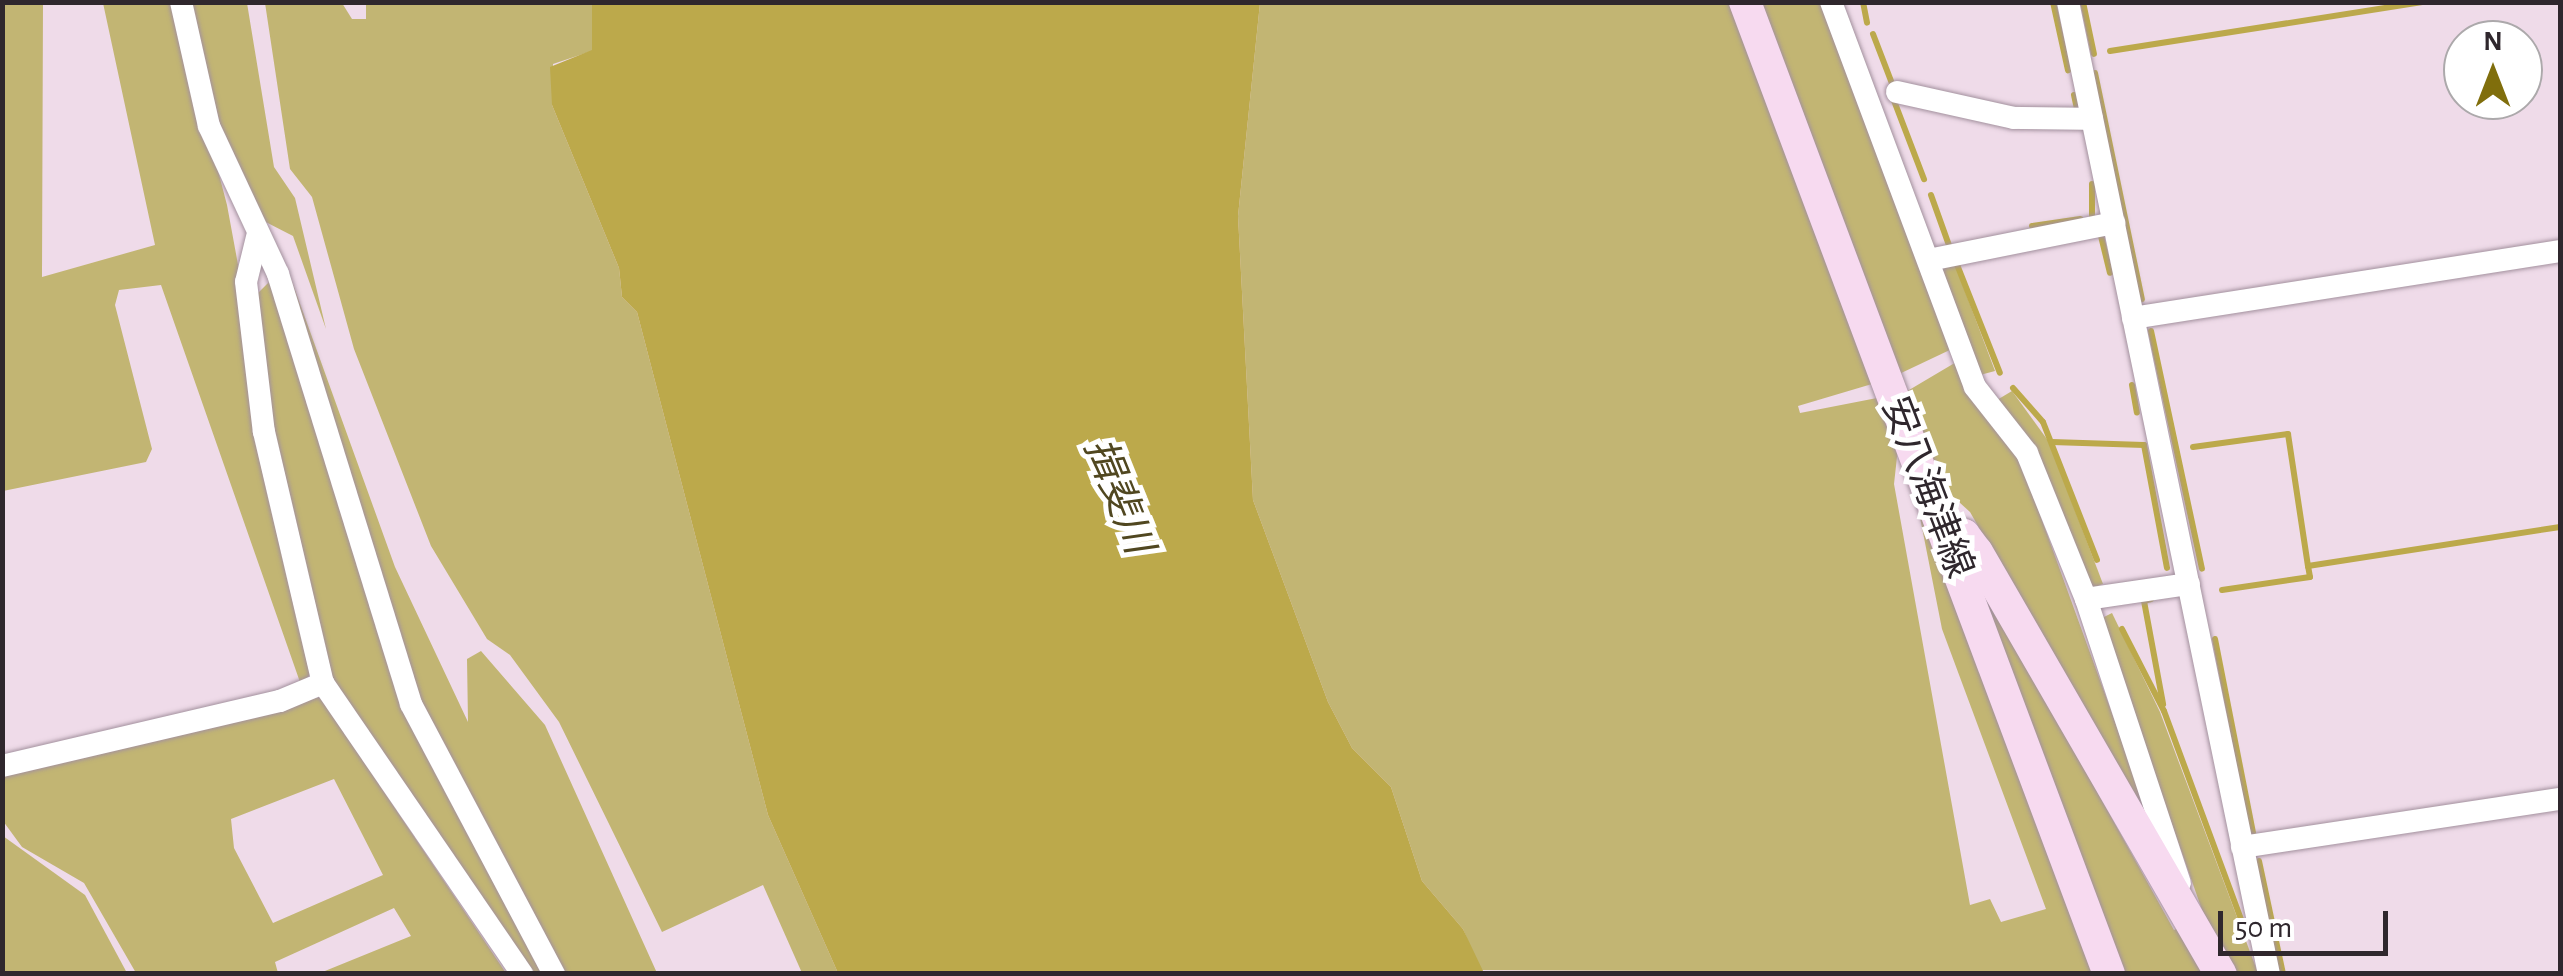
<!DOCTYPE html>
<html>
<head>
<meta charset="utf-8">
<style>
  body { margin:0 }
  #map { position:relative; width:2563px; height:976px; overflow:hidden; background:#efdbe9; font-family:"Alegreya Sans","Noto Sans JP",sans-serif }
  div>[style] { position:absolute }
  [style*='--x'] { left:calc(var(--x)*1px); top:calc(var(--y)*1px); width:calc(var(--w)*1px); rotate:calc(var(--a)*1deg) }
  .green>* { inset:0; background:#c2b573 }
  .water>* { inset:0; background:#bca94b }
  .stream>* { height:6px; margin:-3px; padding:0 3px; transform-origin:3px; border-radius:3px; background:#bca94b }
  .roads { filter:drop-shadow(0 0 2px #a3919e) drop-shadow(0 0 2px #a3919e) }
  .street>* { height:22px; margin:-11px; padding:0 11px; transform-origin:11px; border-radius:11px; background:#fff }
  .secondary>* { height:32px; margin:-16px; padding:0 16px; transform-origin:16px; border-radius:16px; background:#f7daf0 }
  span { translate:-50% -50%; white-space:nowrap; text-align:center; line-height:1.15; -webkit-text-stroke:10px #fff; paint-order:stroke }
  .street-label { font-size:38px; color:#2f272d }
  .water-label { font-size:40px; color:#504720; font-style:italic }
  .frame { position:absolute; inset:0; border:5px solid #2f272d; pointer-events:none }
  .north { position:absolute; left:2443px; top:20px; width:100px; height:100px; box-sizing:border-box; background:#fff; border:2px solid #aca9ab; border-radius:50%; rotate:0deg; font-size:28px; font-weight:700; line-height:40px; text-align:center; color:#2f272d }
  .north::after { content:''; display:block; margin:auto; width:35px; height:45px; background:#806e0c; clip-path:polygon(50% 0,100% 100%,50% 72%,0 100%) }
  .scale { position:absolute; left:2218px; top:911px; width:170px; height:45px; box-sizing:border-box; border:5px solid #2f272d; border-top:0; padding-left:12px; font-size:30px; line-height:35px; white-space:nowrap; color:#2f272d; -webkit-text-stroke:8px #fff; paint-order:stroke }
</style>
</head>
<body>
<div id="map">
  <div class="green">
    <i style="clip-path:polygon(3px 3px,43px 3px,42px 277px,155px 245px,103px 3px,174px 3px,227px 205px,313px 671px,301px 685px,161px 285px,119px 290px,115px 305px,152px 449px,146px 462px,3px 491px)"></i>
    <i style="clip-path:polygon(188px 3px,247px 3px,274px 167px,295px 198px,326px 329px,293px 236px,252px 215px,236px 184px)"></i>
    <i style="clip-path:polygon(265px 3px,342px 3px,352px 19px,366px 19px,366px 3px,592px 3px,592px 51px,553px 64px,552px 105px,619px 268px,622px 297px,637px 312px,768px 815px,838px 973px,802px 973px,763px 885px,662px 932px,559px 722px,510px 655px,487px 639px,431px 546px,354px 349px,312px 197px,290px 169px)"></i>
    <i style="clip-path:polygon(1260px 3px,1731px 3px,1872px 384px,1798px 406px,1800px 413px,1877px 398px,1898px 448px,1894px 484px,1970px 905px,1990px 899px,2001px 922px,2046px 909px,1942px 629px,1915px 492px,2094px 973px,1480px 970px,1463px 929px,1422px 881px,1391px 787px,1352px 748px,1328px 702px,1253px 500px,1238px 216px)"></i>
    <i style="clip-path:polygon(1758px 3px,1822px 3px,1954px 348px,1897px 375px)"></i>
    <i style="clip-path:polygon(1954px 262px,1995px 371px,1980px 375px,1939px 265px)"></i>
    <i style="clip-path:polygon(290px 276px,395px 567px,468px 722px,467px 659px,481px 651px,545px 725px,657px 973px,565px 973px,420px 702px)"></i>
    <i style="clip-path:polygon(270px 281px,402px 707px,541px 973px,526px 973px,332px 678px,272px 432px,255px 296px)"></i>
    <i style="clip-path:polygon(1958px 361px,2018px 454px,2159px 843px,1970px 512px,1937px 482px,1904px 393px)"></i>
    <i style="clip-path:polygon(2012px 391px,2049px 442px,2103px 584px,2089px 589px,1997px 400px)"></i>
    <i style="clip-path:polygon(1961px 547px,2174px 930px,2183px 926px,2209px 973px,2121px 973px)"></i>
    <i style="clip-path:polygon(2112px 613px,2160px 712px,2258px 973px,2238px 973px,2202px 910px,2100px 619px)"></i>
    <i style="clip-path:polygon(evenodd,320px 697px,506px 973px,320px 973px,411px 936px,394px 908px,275px 962px,278px 973px,136px 973px,84px 883px,22px 847px,3px 821px,3px 772px,320px 697px,334px 779px,383px 875px,273px 923px,234px 848px,231px 819px,334px 779px)"></i>
    <i style="clip-path:polygon(3px 836px,85px 895px,127px 973px,3px 973px)"></i>
  </div>
  <div class="water">
    <i style="clip-path:polygon(592px 3px,1260px 3px,1238px 216px,1253px 500px,1328px 702px,1352px 748px,1391px 787px,1422px 881px,1463px 929px,1484px 973px,838px 973px,768px 815px,637px 312px,622px 297px,619px 268px,552px 105px,550px 67px,592px 50px)"></i>
  </div>
  <div class="stream">
    <i style="--x:1863;--y:2;--w:21;--a:79"></i>
    <i style="--x:2053;--y:2;--w:70;--a:77.6"></i>
    <i style="--x:2083;--y:2;--w:53;--a:78.1"></i>
    <i style="--x:1873;--y:34;--w:56;--a:69"></i>
    <i style="--x:2110;--y:51;--w:316;--a:-8.9"></i>
    <i style="--x:2095;--y:73;--w:231;--a:78.3"></i>
    <i style="--x:2074;--y:95;--w:14;--a:78"></i>
    <i style="--x:1893;--y:98;--w:87;--a:69.1"></i>
    <i style="--x:2092;--y:184;--w:33;--a:90"></i>
    <i style="--x:1931;--y:195;--w:56;--a:70.3"></i>
    <i style="--x:2032;--y:226;--w:49;--a:-8.3"></i>
    <i style="--x:2100;--y:232;--w:42;--a:76.3"></i>
    <i style="--x:1956;--y:262;--w:119;--a:68.4"></i>
    <i style="--x:2151;--y:331;--w:243;--a:77.9"></i>
    <i style="--x:2132;--y:385;--w:28;--a:80"></i>
    <i style="--x:2013;--y:388;--w:45;--a:48.6"></i>
    <i style="--x:2043;--y:422;--w:148;--a:68.6"></i>
    <i style="--x:2052;--y:442;--w:92;--a:1.9"></i>
    <i style="--x:2144;--y:445;--w:125;--a:79.4"></i>
    <i style="--x:2193;--y:447;--w:96;--a:-7.8"></i>
    <i style="--x:2288;--y:434;--w:134;--a:81.4"></i>
    <i style="--x:2222;--y:590;--w:89;--a:-8.4"></i>
    <i style="--x:2310;--y:577;--w:11;--a:-100"></i>
    <i style="--x:2308;--y:566;--w:255;--a:-8.8"></i>
    <i style="--x:2151;--y:599;--w:7;--a:164"></i>
    <i style="--x:2144;--y:601;--w:105;--a:79.5"></i>
    <i style="--x:2122;--y:629;--w:92;--a:62.9"></i>
    <i style="--x:2164;--y:711;--w:237;--a:69.7"></i>
    <i style="--x:2215;--y:639;--w:198;--a:78.9"></i>
    <i style="--x:2259;--y:861;--w:116;--a:78"></i>
  </div>
  <div class="roads">
    <div class="street">
      <i style="--x:181;--y:2;--w:127;--a:77.3"></i>
      <i style="--x:209;--y:126;--w:163;--a:65"></i>
      <i style="--x:278;--y:274;--w:450;--a:72.8"></i>
      <i style="--x:411;--y:704;--w:306;--a:62.1"></i>
      <i style="--x:1831;--y:2;--w:411;--a:69.5"></i>
      <i style="--x:1975;--y:387;--w:84;--a:51.8"></i>
      <i style="--x:2027;--y:453;--w:157;--a:68"></i>
      <i style="--x:2086;--y:599;--w:299;--a:71.7"></i>
      <i style="--x:2068;--y:2;--w:993;--a:78.32"></i>
      <i style="--x:1897;--y:92;--w:120;--a:12.5"></i>
      <i style="--x:2014;--y:118;--w:78;--a:0.7"></i>
      <i style="--x:257;--y:237;--w:46;--a:103.7"></i>
      <i style="--x:246;--y:282;--w:151;--a:83.2"></i>
      <i style="--x:264;--y:432;--w:258;--a:76.8"></i>
      <i style="--x:323;--y:683;--w:353;--a:55.6"></i>
      <i style="--x:1929;--y:260;--w:189;--a:-11.3"></i>
      <i style="--x:2133;--y:318;--w:432;--a:-8.9"></i>
      <i style="--x:2086;--y:599;--w:104;--a:-8.3"></i>
      <i style="--x:2;--y:766;--w:285;--a:-13.2"></i>
      <i style="--x:280;--y:701;--w:47;--a:-22.7"></i>
      <i style="--x:2242;--y:847;--w:322;--a:-8.6"></i>
    </div>
    <div class="secondary">
      <i style="--x:1745;--y:2;--w:1038;--a:69.47"></i>
      <i style="--x:1947;--y:537;--w:17;--a:-7"></i>
      <i style="--x:1964;--y:535;--w:21;--a:53"></i>
      <i style="--x:1977;--y:552;--w:487;--a:60"></i>
    </div>
  </div>
  <div class="street-label">
    <span style="left:1926px;top:488px;rotate:69deg">安八海津線</span>
  </div>
  <div class="water-label">
    <span style="left:1118px;top:496px;rotate:68deg">揖斐川</span>
  </div>
  <div class="frame"></div>
  <div class="north">N</div>
  <div class="scale">50 m</div>
</div>
</body>
</html>
